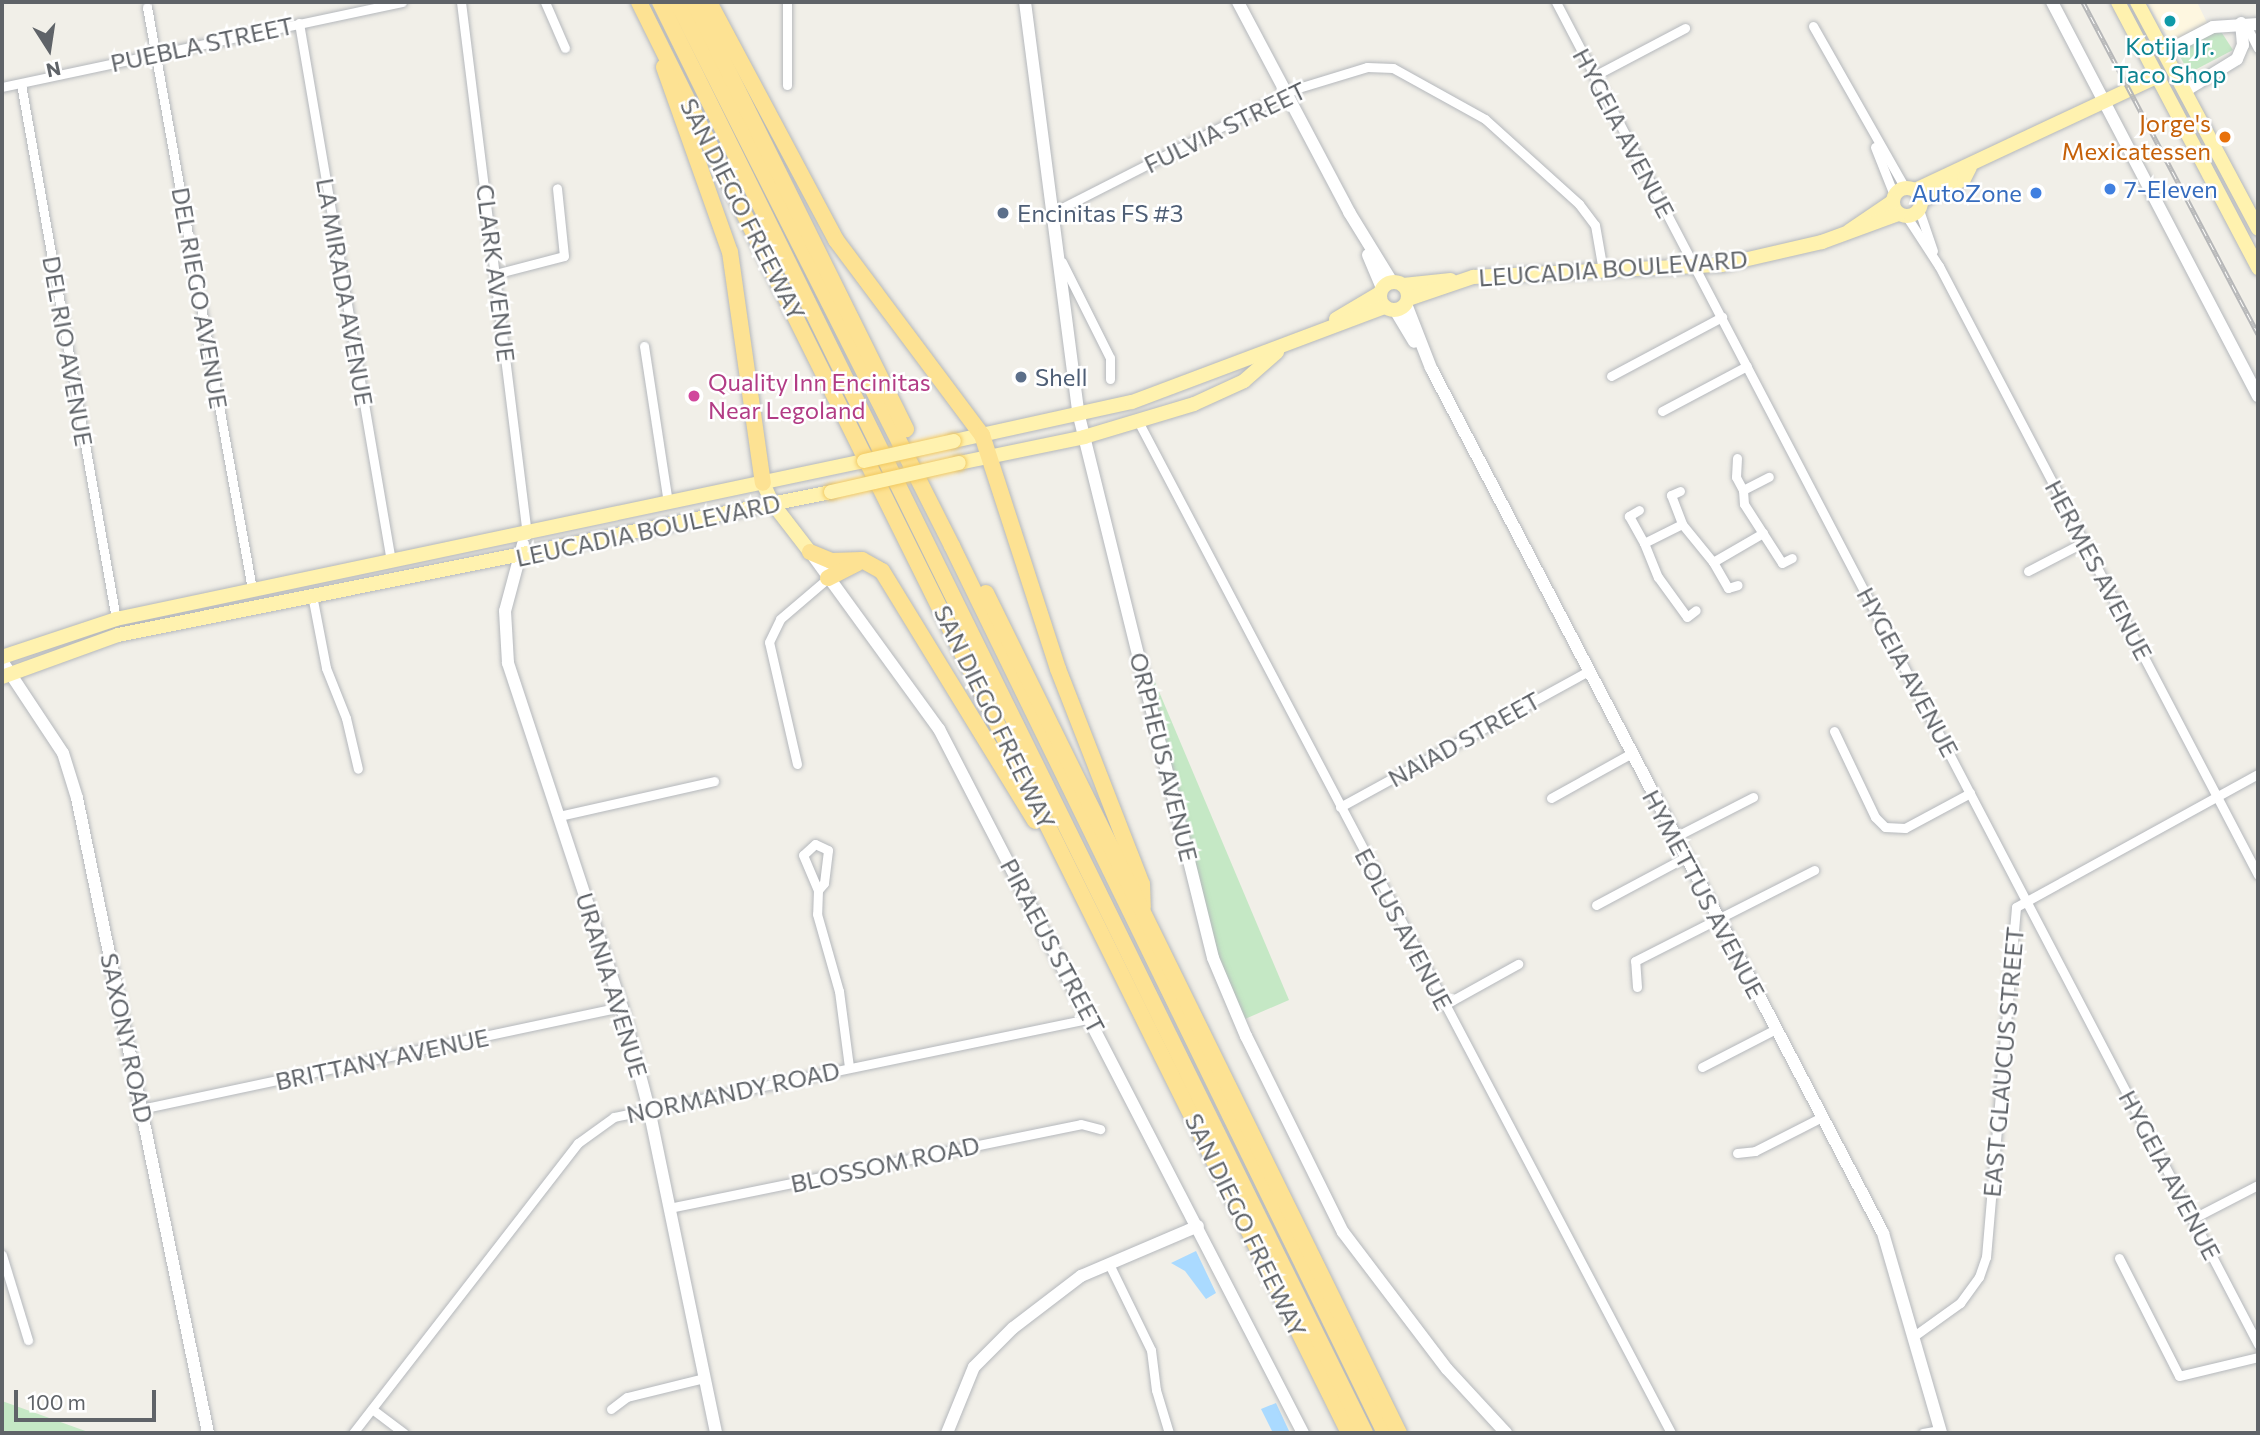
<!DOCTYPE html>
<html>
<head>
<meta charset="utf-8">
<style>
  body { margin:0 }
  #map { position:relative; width:2260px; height:1435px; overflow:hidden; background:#f1efe8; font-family:Commissioner,sans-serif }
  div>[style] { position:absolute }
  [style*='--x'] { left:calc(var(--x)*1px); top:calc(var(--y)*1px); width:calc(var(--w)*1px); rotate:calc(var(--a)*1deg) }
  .commercial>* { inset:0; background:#fef7e0 }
  .green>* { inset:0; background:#c5e8c5 }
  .water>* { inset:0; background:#aadaff }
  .roads { filter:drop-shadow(0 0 2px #b5b8bc) drop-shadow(0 0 2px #b5b8bc) }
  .street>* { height:9px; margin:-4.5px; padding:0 4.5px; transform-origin:4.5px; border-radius:4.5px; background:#fff }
  .secondary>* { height:12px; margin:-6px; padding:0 6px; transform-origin:6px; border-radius:6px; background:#fff }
  .primary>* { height:14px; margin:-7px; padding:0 7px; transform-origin:7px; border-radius:7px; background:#fff2af }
  .primary>.ring { margin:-7px; padding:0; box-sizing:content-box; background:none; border:14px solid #fff2af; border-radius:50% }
  .highway>* { height:16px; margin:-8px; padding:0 8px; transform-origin:8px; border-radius:8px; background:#fde293 }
  .rail>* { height:5px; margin-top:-2.5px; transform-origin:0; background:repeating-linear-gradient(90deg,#fff 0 8px,#b6b7b8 0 16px); box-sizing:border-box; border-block:2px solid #b6b7b8 }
  .bridges { filter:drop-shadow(0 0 2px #f2c960) drop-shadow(0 0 2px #f2c960) }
  .primary-bridge>* { height:14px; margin:-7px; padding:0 7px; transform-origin:7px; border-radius:7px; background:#fff2af }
  .dots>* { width:19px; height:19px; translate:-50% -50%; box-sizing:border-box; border:4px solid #fff; border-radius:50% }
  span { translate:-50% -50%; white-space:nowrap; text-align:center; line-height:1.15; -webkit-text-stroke:5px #fff; paint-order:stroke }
  .street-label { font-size:24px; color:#5f6368 }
  .culture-label { font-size:24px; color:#0d838f }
  .food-label { font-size:24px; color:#c56008 }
  .right { translate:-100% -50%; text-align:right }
  .shop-label { font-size:24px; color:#366cbe }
  .left { translate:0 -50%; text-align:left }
  .service-label { font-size:24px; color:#4e5e75 }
  .hotel-label { font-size:24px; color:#b23c85 }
  .frame { position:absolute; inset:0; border:4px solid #5f6368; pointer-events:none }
  .north { position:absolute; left:14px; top:14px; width:70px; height:70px; -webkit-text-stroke:5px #fff; paint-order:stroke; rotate:168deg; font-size:19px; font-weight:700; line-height:28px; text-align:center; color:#5f6368 }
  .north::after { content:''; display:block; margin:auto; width:24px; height:32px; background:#5f6368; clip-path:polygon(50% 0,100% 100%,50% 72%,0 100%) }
  .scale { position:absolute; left:14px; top:1390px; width:142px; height:32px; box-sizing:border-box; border:4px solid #5f6368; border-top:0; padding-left:9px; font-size:21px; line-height:24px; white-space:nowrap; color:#5f6368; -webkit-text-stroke:5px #fff; paint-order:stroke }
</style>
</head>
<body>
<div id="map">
  <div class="commercial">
    <i style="clip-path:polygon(2147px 2px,2197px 2px,2208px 25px,2176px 40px,2169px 39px)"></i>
  </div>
  <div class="green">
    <i style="clip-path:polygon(2220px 30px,2233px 50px,2189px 73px,2177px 51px)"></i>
    <i style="clip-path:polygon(1128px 618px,1289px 1000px,1238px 1022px,1230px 1008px)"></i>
    <i style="clip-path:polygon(2px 1401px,91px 1433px,2px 1433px)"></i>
  </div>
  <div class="water">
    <i style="clip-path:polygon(1196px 1251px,1216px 1293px,1206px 1299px,1185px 1271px,1171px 1263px)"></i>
    <i style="clip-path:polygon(1276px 1403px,1290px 1433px,1273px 1433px,1261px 1409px)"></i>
  </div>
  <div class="roads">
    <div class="street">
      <i style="--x:461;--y:2;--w:537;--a:82.94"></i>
      <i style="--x:545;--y:2;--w:50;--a:66.5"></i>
      <i style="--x:1556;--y:2;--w:1515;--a:62.39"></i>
      <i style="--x:147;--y:7;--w:591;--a:79.77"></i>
      <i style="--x:299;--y:23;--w:546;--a:80.3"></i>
      <i style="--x:2245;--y:23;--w:28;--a:63"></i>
      <i style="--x:1813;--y:26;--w:186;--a:60.4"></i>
      <i style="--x:1594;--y:76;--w:103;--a:-27.8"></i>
      <i style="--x:21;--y:84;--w:543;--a:79.93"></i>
      <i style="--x:787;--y:85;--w:83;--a:-90"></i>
      <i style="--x:2;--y:87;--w:409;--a:-12"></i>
      <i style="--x:1875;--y:147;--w:52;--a:68.4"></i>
      <i style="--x:1919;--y:210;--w:43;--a:71.1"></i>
      <i style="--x:1054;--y:212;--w:271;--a:-27"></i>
      <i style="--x:1295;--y:89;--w:75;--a:-17"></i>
      <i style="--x:1367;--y:67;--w:26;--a:2"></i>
      <i style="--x:1393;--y:68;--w:105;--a:29"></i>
      <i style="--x:1485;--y:119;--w:127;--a:42.1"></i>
      <i style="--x:1579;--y:204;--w:26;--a:53"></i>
      <i style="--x:1595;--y:225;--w:47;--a:80.1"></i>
      <i style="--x:1907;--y:217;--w:59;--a:56.9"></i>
      <i style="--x:1939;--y:266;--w:687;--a:62.35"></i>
      <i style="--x:1062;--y:262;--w:107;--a:63.4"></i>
      <i style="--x:1110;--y:358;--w:21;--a:90"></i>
      <i style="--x:495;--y:274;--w:71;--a:-14.6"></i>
      <i style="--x:564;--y:256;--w:68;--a:-95.9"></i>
      <i style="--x:644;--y:346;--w:159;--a:81.3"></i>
      <i style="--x:1611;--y:376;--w:126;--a:-28"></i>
      <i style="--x:1662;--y:411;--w:96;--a:-27.9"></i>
      <i style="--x:1139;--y:423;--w:1142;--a:62.22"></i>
      <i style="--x:1737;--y:458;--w:19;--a:93"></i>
      <i style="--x:1736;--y:477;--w:15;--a:62"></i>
      <i style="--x:1743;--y:490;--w:29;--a:-27"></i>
      <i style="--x:1743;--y:490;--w:14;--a:86"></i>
      <i style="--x:1744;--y:504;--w:70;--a:57.2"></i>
      <i style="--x:1782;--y:563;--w:11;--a:-27"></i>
      <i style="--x:1680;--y:491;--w:10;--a:156"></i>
      <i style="--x:1671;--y:495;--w:31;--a:69"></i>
      <i style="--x:1639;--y:510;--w:12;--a:149"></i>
      <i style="--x:1629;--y:516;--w:31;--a:61"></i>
      <i style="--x:1644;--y:543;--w:42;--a:-26.6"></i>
      <i style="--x:1682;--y:524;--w:49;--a:50.8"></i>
      <i style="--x:1713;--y:562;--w:58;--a:-30.1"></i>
      <i style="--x:1644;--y:543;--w:37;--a:68"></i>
      <i style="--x:1658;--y:577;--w:49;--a:54.1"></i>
      <i style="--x:1687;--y:617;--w:11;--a:-38"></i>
      <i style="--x:1713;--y:562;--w:30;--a:60"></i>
      <i style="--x:1728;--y:588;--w:10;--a:-17"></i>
      <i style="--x:2028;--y:571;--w:63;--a:-27.4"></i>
      <i style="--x:312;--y:595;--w:74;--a:79.1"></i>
      <i style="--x:326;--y:668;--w:54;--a:68.2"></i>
      <i style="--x:346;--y:718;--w:52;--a:76.8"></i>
      <i style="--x:1834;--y:731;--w:95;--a:64.5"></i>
      <i style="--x:1875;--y:817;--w:14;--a:45"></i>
      <i style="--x:1885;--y:827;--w:20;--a:3"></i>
      <i style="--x:1905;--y:828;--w:74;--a:-28.3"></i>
      <i style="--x:797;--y:764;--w:125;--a:-102.9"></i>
      <i style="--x:769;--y:642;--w:25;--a:-64"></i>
      <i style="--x:780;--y:619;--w:63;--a:-40.5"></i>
      <i style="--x:1551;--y:798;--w:90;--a:-29.1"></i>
      <i style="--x:1340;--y:807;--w:283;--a:-28.7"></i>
      <i style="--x:559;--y:816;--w:159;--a:-12.7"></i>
      <i style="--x:1673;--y:838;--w:90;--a:-27.1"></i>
      <i style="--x:818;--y:890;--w:9;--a:-49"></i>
      <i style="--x:824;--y:883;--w:33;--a:-83"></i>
      <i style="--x:828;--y:850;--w:14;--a:-155"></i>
      <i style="--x:815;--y:844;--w:16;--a:137"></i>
      <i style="--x:803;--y:855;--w:38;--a:67"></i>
      <i style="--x:818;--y:890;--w:24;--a:92"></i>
      <i style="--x:817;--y:914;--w:80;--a:74.1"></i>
      <i style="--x:839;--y:991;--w:77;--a:82.5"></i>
      <i style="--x:1596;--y:905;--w:100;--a:-28.1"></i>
      <i style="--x:1637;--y:987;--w:26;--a:-94"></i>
      <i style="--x:1635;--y:961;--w:201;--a:-26.9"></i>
      <i style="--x:1444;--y:1005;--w:85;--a:-29"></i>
      <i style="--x:1702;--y:1067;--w:83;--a:-27.2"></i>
      <i style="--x:141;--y:1109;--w:492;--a:-12"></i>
      <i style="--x:1737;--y:1153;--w:18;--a:-6"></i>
      <i style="--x:1755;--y:1151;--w:75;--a:-26.9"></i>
      <i style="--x:669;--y:1208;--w:420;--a:-11.5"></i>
      <i style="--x:1081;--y:1124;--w:20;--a:15"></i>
      <i style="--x:2192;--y:1219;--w:74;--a:-27.3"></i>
      <i style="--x:2;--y:1255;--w:89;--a:73"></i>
      <i style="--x:2119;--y:1258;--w:132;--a:63"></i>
      <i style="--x:2179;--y:1376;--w:81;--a:-13.5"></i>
      <i style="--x:1109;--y:1264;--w:96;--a:64"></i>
      <i style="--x:1151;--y:1350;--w:40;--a:82.9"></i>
      <i style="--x:1156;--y:1390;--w:45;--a:73.2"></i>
      <i style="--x:1914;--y:1336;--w:57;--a:-35.7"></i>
      <i style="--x:1960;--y:1303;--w:32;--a:-54"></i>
      <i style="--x:1979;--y:1277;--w:21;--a:-71"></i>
      <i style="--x:1986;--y:1257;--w:351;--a:-85.1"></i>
      <i style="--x:2016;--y:907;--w:276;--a:-28.8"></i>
      <i style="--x:372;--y:1409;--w:40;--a:37"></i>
      <i style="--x:611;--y:1409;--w:20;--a:-37"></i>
      <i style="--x:627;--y:1397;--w:79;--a:-13.9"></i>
      <i style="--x:353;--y:1433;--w:367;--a:-52.2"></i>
      <i style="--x:578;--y:1143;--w:44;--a:-35.8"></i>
      <i style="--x:614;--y:1117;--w:486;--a:-11.7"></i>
      <i style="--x:1923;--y:1433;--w:17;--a:-10"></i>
    </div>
    <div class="secondary">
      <i style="--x:1025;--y:2;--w:418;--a:82.6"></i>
      <i style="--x:1079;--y:416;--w:558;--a:76.11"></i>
      <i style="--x:1213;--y:958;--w:85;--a:67.1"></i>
      <i style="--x:1246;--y:1036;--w:219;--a:63.7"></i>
      <i style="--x:1343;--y:1232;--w:172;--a:52.8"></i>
      <i style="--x:1447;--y:1369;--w:87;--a:47.3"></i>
      <i style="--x:1238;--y:2;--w:238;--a:62.1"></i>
      <i style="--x:1349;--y:212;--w:82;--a:58.4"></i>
      <i style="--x:2052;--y:2;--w:445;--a:62.4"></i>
      <i style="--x:2163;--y:53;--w:56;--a:-27.5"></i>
      <i style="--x:2213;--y:27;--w:45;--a:-3.8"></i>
      <i style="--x:2185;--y:91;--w:61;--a:-31.6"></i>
      <i style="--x:2237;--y:59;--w:15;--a:-67"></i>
      <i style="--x:2243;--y:45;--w:22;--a:-95"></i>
      <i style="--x:1368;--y:255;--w:36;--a:67"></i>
      <i style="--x:1406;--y:304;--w:69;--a:68.7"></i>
      <i style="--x:1431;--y:368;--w:976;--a:62.41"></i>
      <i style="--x:1883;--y:1233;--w:208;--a:73.8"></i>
      <i style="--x:1395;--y:310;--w:37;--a:59"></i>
      <i style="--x:523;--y:544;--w:69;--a:105"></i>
      <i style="--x:505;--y:611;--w:52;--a:86.7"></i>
      <i style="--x:508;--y:663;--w:362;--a:71.7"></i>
      <i style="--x:622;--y:1007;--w:106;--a:75.2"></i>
      <i style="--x:649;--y:1109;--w:331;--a:78.3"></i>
      <i style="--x:811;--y:553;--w:218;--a:54"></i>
      <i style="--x:939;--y:729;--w:793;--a:62.66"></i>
      <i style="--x:2;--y:661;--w:110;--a:56.5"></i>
      <i style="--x:63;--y:753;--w:47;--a:72.7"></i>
      <i style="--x:77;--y:798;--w:648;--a:78.34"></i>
      <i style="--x:947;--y:1433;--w:71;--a:-67.8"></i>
      <i style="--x:974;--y:1367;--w:55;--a:-45"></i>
      <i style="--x:1013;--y:1328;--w:86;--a:-37.4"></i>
      <i style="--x:1081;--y:1276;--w:127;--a:-23.1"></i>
    </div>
    <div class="primary">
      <i style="--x:2118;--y:2;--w:301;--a:62.2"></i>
      <i style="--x:2137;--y:2;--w:257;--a:61.9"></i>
      <i class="ring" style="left:1893px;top:188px;width:14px;height:14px"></i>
      <i style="--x:1915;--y:190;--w:266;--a:-25.1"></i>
      <i style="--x:1921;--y:201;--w:48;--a:-27.1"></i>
      <i style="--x:1964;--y:179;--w:13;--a:-63"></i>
      <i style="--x:1849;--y:231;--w:52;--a:-34"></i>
      <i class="ring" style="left:1380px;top:282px;width:14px;height:14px"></i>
      <i style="--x:1403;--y:285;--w:48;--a:-5.9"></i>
      <i style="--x:1408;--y:299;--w:69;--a:-18.7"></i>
      <i style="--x:1473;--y:277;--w:249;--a:-2.8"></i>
      <i style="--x:1722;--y:265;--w:103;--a:-13"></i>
      <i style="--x:1822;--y:242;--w:81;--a:-20.2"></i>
      <i style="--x:1336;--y:319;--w:51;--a:-30.6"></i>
      <i style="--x:954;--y:441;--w:182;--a:-12.4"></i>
      <i style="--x:1132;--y:402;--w:270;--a:-20.6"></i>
      <i style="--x:959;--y:463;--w:128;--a:-11.7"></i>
      <i style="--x:1084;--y:437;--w:115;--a:-16.7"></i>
      <i style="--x:1194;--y:404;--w:55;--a:-24.7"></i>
      <i style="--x:1244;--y:381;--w:44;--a:-41.3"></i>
      <i style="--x:763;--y:483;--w:23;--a:65"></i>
      <i style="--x:773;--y:504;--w:61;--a:52.4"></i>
      <i style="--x:2;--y:657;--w:120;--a:-18.4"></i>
      <i style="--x:116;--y:619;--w:765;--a:-11.93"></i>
      <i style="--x:2;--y:677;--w:123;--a:-19.9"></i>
      <i style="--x:118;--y:635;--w:727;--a:-11.34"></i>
    </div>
    <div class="highway">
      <i style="--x:639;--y:2;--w:1597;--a:63.61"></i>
      <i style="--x:660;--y:2;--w:1595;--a:63.77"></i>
      <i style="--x:677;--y:2;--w:610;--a:63.18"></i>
      <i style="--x:952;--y:546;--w:987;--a:63.98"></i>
      <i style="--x:694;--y:2;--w:477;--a:63.6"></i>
      <i style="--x:709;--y:2;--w:270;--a:61.9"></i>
      <i style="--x:836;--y:240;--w:244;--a:53.2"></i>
      <i style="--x:982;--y:435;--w:246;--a:72"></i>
      <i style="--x:1058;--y:669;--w:231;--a:68.7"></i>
      <i style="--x:1142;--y:884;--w:23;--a:88"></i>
      <i style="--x:664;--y:67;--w:196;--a:70.4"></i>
      <i style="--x:730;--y:252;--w:233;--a:81.9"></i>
      <i style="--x:810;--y:552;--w:23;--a:23"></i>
      <i style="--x:831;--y:561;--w:31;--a:-2"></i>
      <i style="--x:862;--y:560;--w:23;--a:29"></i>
      <i style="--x:882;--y:571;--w:293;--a:58.5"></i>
      <i style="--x:828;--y:578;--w:33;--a:-27"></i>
      <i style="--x:986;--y:593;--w:936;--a:63.82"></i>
    </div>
  </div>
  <div class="rail">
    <i style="--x:2083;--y:2;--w:375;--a:62.2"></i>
  </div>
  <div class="bridges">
    <div class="primary-bridge">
      <i style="--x:864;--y:461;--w:92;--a:-12.5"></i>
      <i style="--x:831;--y:492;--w:131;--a:-12.8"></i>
    </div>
  </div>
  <div class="dots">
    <i style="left:2170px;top:21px;background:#0f9aa8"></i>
    <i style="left:2225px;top:137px;background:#e8710a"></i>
    <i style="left:2110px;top:189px;background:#3f7fe0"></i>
    <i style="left:2036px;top:193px;background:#3f7fe0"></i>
    <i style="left:1003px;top:213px;background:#5c6f8a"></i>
    <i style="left:1021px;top:377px;background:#5c6f8a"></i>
    <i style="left:694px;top:396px;background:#d1479c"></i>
  </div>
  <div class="street-label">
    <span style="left:202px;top:44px;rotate:-12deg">PUEBLA STREET</span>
    <span style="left:1225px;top:127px;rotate:-26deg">FULVIA STREET</span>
    <span style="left:1624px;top:133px;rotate:62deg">HYGEIA AVENUE</span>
    <span style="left:743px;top:209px;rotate:63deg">SAN DIEGO FREEWAY</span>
    <span style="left:1613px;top:268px;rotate:-4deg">LEUCADIA BOULEVARD</span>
    <span style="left:496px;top:273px;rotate:83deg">CLARK AVENUE</span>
    <span style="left:345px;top:292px;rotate:80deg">LA MIRADA AVENUE</span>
    <span style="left:200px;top:298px;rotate:80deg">DEL RIEGO AVENUE</span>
    <span style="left:68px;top:351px;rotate:80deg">DEL RIO AVENUE</span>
    <span style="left:648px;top:530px;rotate:-12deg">LEUCADIA BOULEVARD</span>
    <span style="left:2099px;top:570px;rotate:62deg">HERMES AVENUE</span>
    <span style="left:1908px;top:672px;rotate:62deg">HYGEIA AVENUE</span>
    <span style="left:995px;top:717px;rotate:64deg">SAN DIEGO FREEWAY</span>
    <span style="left:1464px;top:739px;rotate:-29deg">NAIAD STREET</span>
    <span style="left:1164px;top:757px;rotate:76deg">ORPHEUS AVENUE</span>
    <span style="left:1704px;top:894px;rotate:62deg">HYMETTUS AVENUE</span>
    <span style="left:1404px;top:929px;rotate:62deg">EOLUS AVENUE</span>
    <span style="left:1053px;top:946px;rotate:62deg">PIRAEUS STREET</span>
    <span style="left:612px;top:985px;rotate:73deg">URANIA AVENUE</span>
    <span style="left:127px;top:1038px;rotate:78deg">SAXONY ROAD</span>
    <span style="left:382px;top:1059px;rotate:-12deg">BRITTANY AVENUE</span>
    <span style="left:2003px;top:1062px;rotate:-85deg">EAST GLAUCUS STREET</span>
    <span style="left:733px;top:1092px;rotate:-12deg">NORMANDY ROAD</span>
    <span style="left:885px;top:1164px;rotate:-12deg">BLOSSOM ROAD</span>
    <span style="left:2170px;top:1175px;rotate:62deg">HYGEIA AVENUE</span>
    <span style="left:1246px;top:1225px;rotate:64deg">SAN DIEGO FREEWAY</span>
  </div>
  <div class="culture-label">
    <span style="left:2170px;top:60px">Kotija Jr.<br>Taco Shop</span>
  </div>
  <div class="food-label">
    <span class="right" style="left:2211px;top:137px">Jorge's<br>Mexicatessen</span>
  </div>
  <div class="shop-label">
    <span class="left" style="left:2124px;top:189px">7-Eleven</span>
    <span class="right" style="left:2022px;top:193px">AutoZone</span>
  </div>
  <div class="service-label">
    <span class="left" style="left:1017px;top:213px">Encinitas FS #3</span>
    <span class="left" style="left:1035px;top:377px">Shell</span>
  </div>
  <div class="hotel-label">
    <span class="left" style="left:708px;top:396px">Quality Inn Encinitas<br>Near Legoland</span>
  </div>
  <div class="frame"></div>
  <div class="north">N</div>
  <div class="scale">100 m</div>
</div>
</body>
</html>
